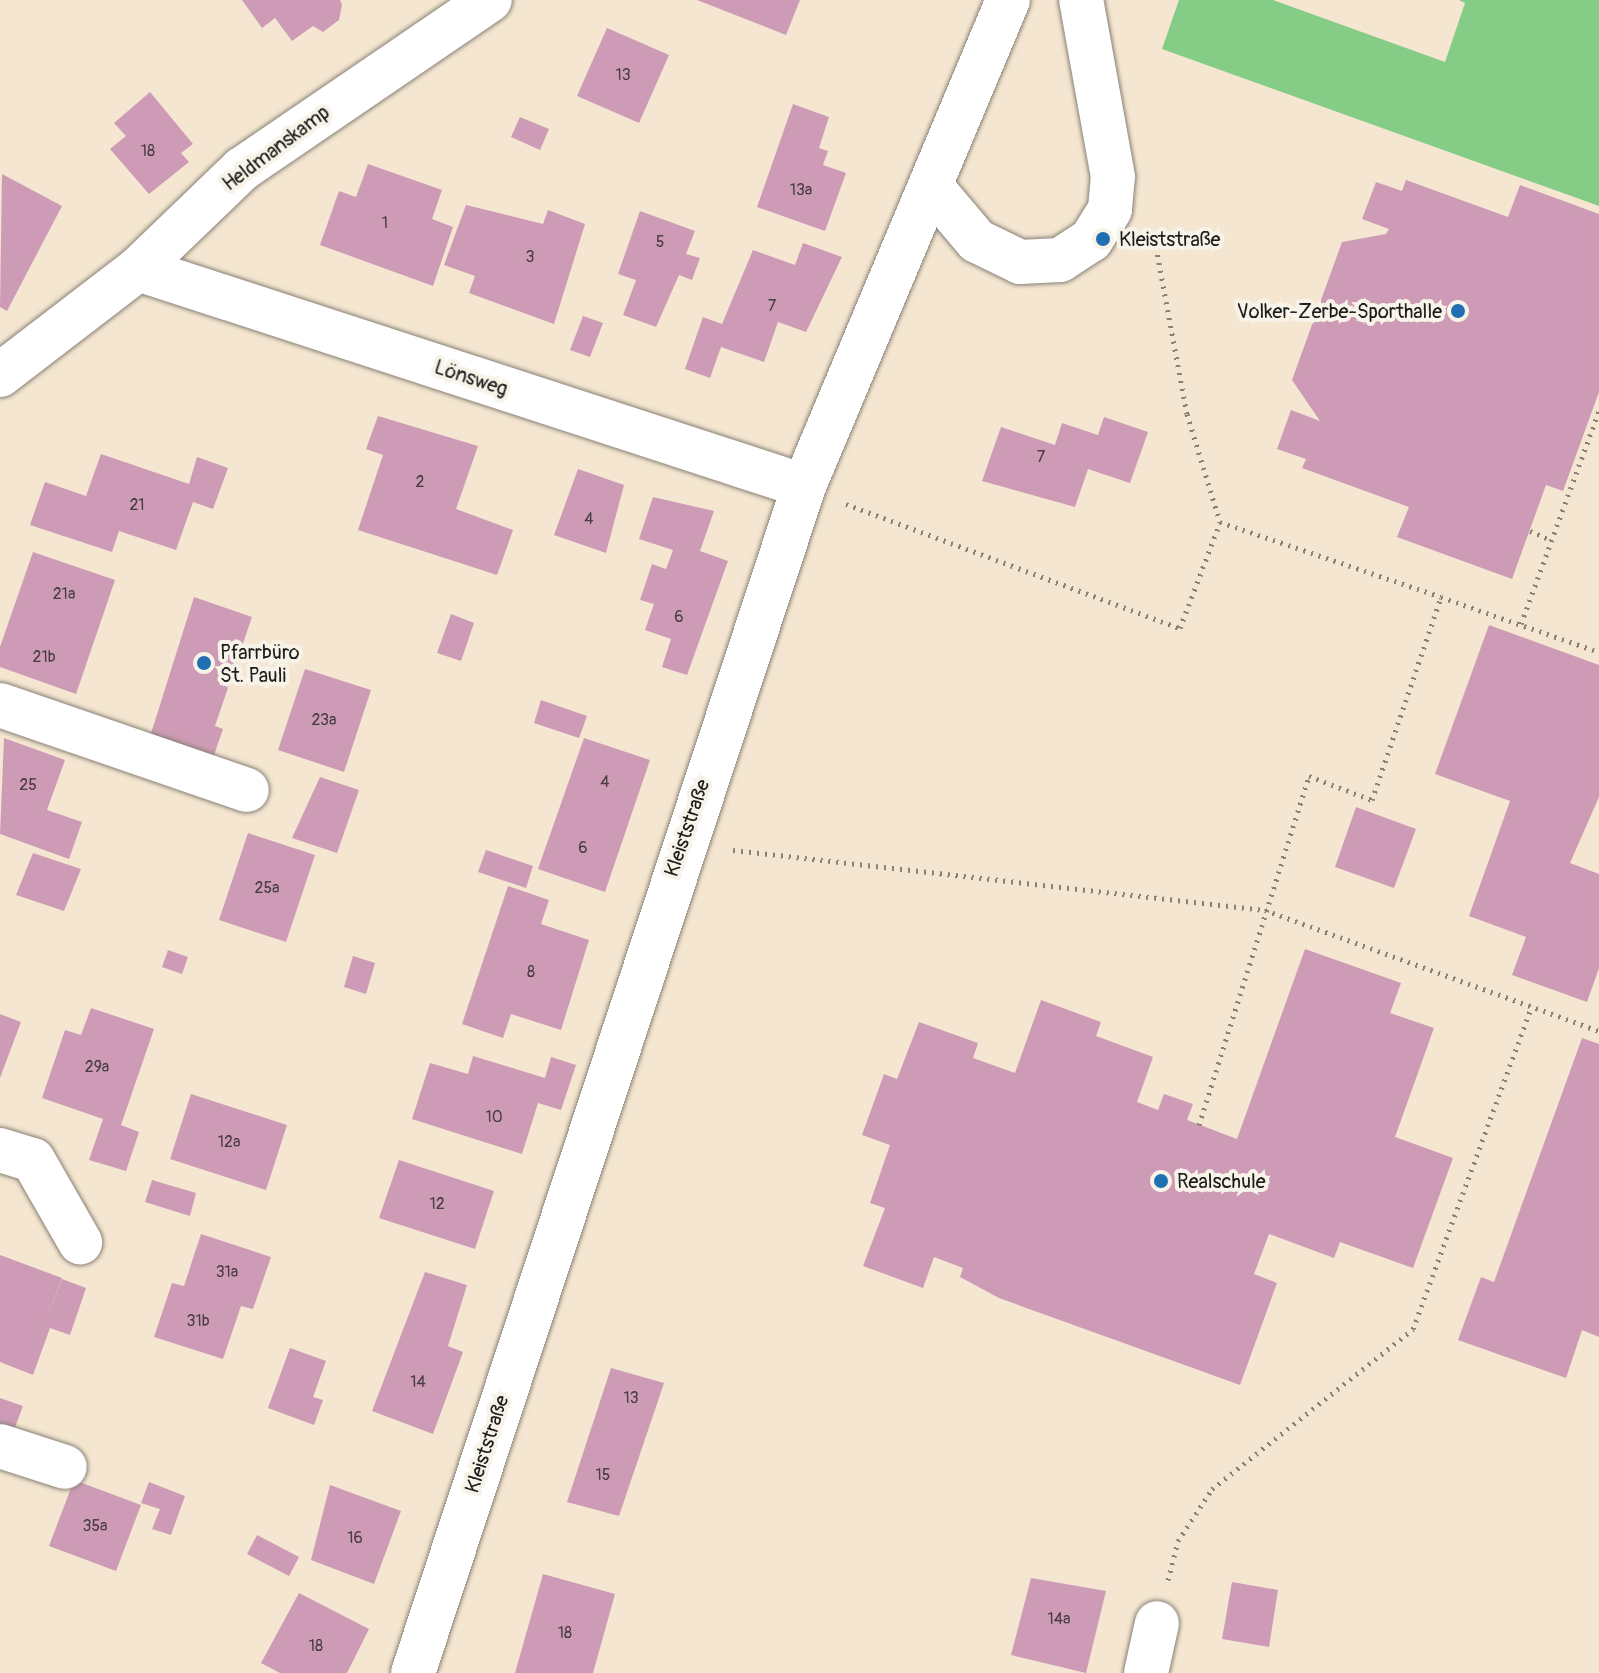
<!DOCTYPE html>
<html>
<head>
<meta charset="utf-8">
<style>
  body { margin:0 }
  #map { position:relative; width:1599px; height:1673px; overflow:hidden; background:#f5e6d1; font-family:Pangolin,sans-serif }
  div>[style] { position:absolute }
  [style*='--x'] { left:calc(var(--x)*1px); top:calc(var(--y)*1px); width:calc(var(--w)*1px); rotate:calc(var(--a)*1deg) }
  .green>* { inset:0; background:#85cc87 }
  .building>* { inset:0; background:#cd9bb5 }
  .path>* { height:5px; margin-top:-2.5px; transform-origin:0; background:repeating-linear-gradient(90deg,#888176 0 2px,transparent 0 8px) }
  .roads { filter:drop-shadow(0 0 2px #888176) drop-shadow(0 0 2px #888176) }
  .minor>* { height:44px; margin:-22px; padding:0 22px; transform-origin:22px; border-radius:22px; background:#fff }
  .dots>* { width:22px; height:22px; translate:-50% -50%; box-sizing:border-box; border:4px solid #f7f3e8; border-radius:50% }
  span { translate:-50% -50%; white-space:nowrap; text-align:center; line-height:1.15; -webkit-text-stroke:8px #f7f3e8; paint-order:stroke }
  .number-label { font-size:16px; color:#483c42 }
  .number-label span { -webkit-text-stroke-width:0 }
  .street-label { font-size:20px; color:#1c1c1c }
  .poi-label { font-size:20px; color:#1c1c1c }
  .left { translate:0 -50%; text-align:left }
  .right { translate:-100% -50%; text-align:right }
</style>
</head>
<body>
<div id="map">
  <div class="green">
    <i style="clip-path:polygon(1179px 0,1273px 0,1445px 62px,1465px 3px,1459px 0,1599px 0,1599px 206px,1162px 49px)"></i>
  </div>
  <div class="building">
    <i style="clip-path:polygon(242px 0,340px 0,342px 5px,339px 20px,323px 32px,313px 26px,292px 41px,275px 18px,262px 28px)"></i>
    <i style="clip-path:polygon(697px 0,800px 0,786px 35px)"></i>
    <i style="clip-path:polygon(607px 28px,669px 55px,639px 123px,577px 96px)"></i>
    <i style="clip-path:polygon(150px 92px,193px 144px,181px 153px,189px 162px,149px 194px,110px 149px,126px 136px,114px 123px)"></i>
    <i style="clip-path:polygon(793px 104px,829px 117px,819px 148px,828px 151px,823px 165px,846px 173px,825px 231px,757px 207px)"></i>
    <i style="clip-path:polygon(520px 117px,549px 129px,540px 150px,511px 137px)"></i>
    <i style="clip-path:polygon(368px 164px,442px 190px,432px 219px,453px 227px,433px 286px,320px 245px,339px 191px,356px 197px)"></i>
    <i style="clip-path:polygon(2px 174px,62px 206px,7px 311px,0 307px)"></i>
    <i style="clip-path:polygon(1406px 180px,1508px 217px,1520px 185px,1599px 214px,1599px 392px,1563px 491px,1546px 485px,1512px 579px,1397px 537px,1409px 507px,1302px 468px,1306px 459px,1277px 449px,1291px 410px,1320px 421px,1292px 380px,1342px 242px,1386px 234px,1389px 229px,1362px 219px,1376px 182px,1402px 191px)"></i>
    <i style="clip-path:polygon(466px 205px,543px 224px,548px 210px,585px 224px,554px 324px,469px 293px,475px 276px,444px 265px)"></i>
    <i style="clip-path:polygon(640px 211px,695px 231px,686px 254px,700px 258px,692px 280px,679px 275px,656px 327px,623px 315px,636px 280px,618px 274px)"></i>
    <i style="clip-path:polygon(803px 243px,842px 257px,806px 332px,778px 322px,764px 362px,721px 347px,710px 378px,685px 369px,703px 317px,722px 324px,753px 250px,795px 265px)"></i>
    <i style="clip-path:polygon(583px 316px,603px 323px,590px 357px,570px 350px)"></i>
    <i style="clip-path:polygon(378px 416px,478px 446px,456px 509px,513px 530px,497px 575px,358px 530px,383px 455px,366px 449px)"></i>
    <i style="clip-path:polygon(1104px 417px,1148px 432px,1130px 483px,1088px 469px,1075px 507px,982px 481px,1001px 427px,1055px 445px,1062px 423px,1098px 435px)"></i>
    <i style="clip-path:polygon(101px 454px,189px 484px,197px 457px,228px 468px,213px 509px,193px 502px,176px 550px,119px 531px,112px 552px,30px 525px,45px 482px,86px 496px)"></i>
    <i style="clip-path:polygon(578px 469px,624px 485px,606px 553px,554px 535px)"></i>
    <i style="clip-path:polygon(653px 497px,714px 511px,700px 551px,728px 561px,687px 675px,662px 667px,671px 639px,645px 630px,654px 604px,640px 600px,652px 564px,666px 569px,673px 550px,639px 539px)"></i>
    <i style="clip-path:polygon(33px 552px,115px 580px,76px 694px,0 667px,0 647px)"></i>
    <i style="clip-path:polygon(194px 597px,252px 617px,215px 726px,223px 729px,213px 758px,148px 743px)"></i>
    <i style="clip-path:polygon(451px 614px,474px 623px,461px 661px,437px 653px)"></i>
    <i style="clip-path:polygon(1489px 625px,1599px 665px,1599px 797px,1570px 863px,1599px 874px,1599px 968px,1587px 1002px,1512px 975px,1526px 937px,1469px 916px,1510px 801px,1435px 774px)"></i>
    <i style="clip-path:polygon(305px 669px,371px 690px,344px 772px,278px 750px)"></i>
    <i style="clip-path:polygon(541px 700px,587px 716px,579px 738px,534px 723px)"></i>
    <i style="clip-path:polygon(4px 738px,65px 760px,47px 810px,82px 822px,69px 859px,0 834px)"></i>
    <i style="clip-path:polygon(584px 738px,650px 760px,605px 892px,538px 869px)"></i>
    <i style="clip-path:polygon(320px 777px,359px 790px,337px 853px,292px 838px)"></i>
    <i style="clip-path:polygon(1356px 807px,1416px 829px,1394px 888px,1335px 867px)"></i>
    <i style="clip-path:polygon(248px 833px,315px 855px,286px 942px,219px 920px)"></i>
    <i style="clip-path:polygon(486px 850px,533px 866px,526px 888px,478px 872px)"></i>
    <i style="clip-path:polygon(33px 853px,81px 869px,64px 911px,16px 895px)"></i>
    <i style="clip-path:polygon(508px 886px,549px 900px,541px 924px,589px 940px,561px 1030px,511px 1014px,503px 1038px,462px 1024px)"></i>
    <i style="clip-path:polygon(1305px 949px,1401px 983px,1390px 1013px,1434px 1028px,1395px 1137px,1453px 1158px,1413px 1268px,1340px 1242px,1334px 1258px,1269px 1234px,1254px 1274px,1277px 1283px,1240px 1385px,999px 1298px,960px 1277px,963px 1268px,934px 1257px,923px 1288px,863px 1266px,885px 1208px,870px 1203px,890px 1145px,862px 1135px,884px 1074px,897px 1079px,919px 1022px,978px 1043px,973px 1058px,1015px 1073px,1041px 1000px,1101px 1022px,1096px 1036px,1153px 1057px,1137px 1102px,1158px 1110px,1164px 1094px,1193px 1104px,1187px 1120px,1237px 1139px)"></i>
    <i style="clip-path:polygon(168px 950px,188px 957px,182px 974px,162px 967px)"></i>
    <i style="clip-path:polygon(353px 956px,375px 963px,366px 994px,344px 987px)"></i>
    <i style="clip-path:polygon(91px 1008px,154px 1029px,121px 1125px,139px 1132px,126px 1171px,89px 1160px,103px 1119px,42px 1098px,65px 1030px,81px 1035px)"></i>
    <i style="clip-path:polygon(0 1014px,21px 1022px,0 1078px)"></i>
    <i style="clip-path:polygon(1582px 1038px,1599px 1044px,1599px 1337px,1582px 1330px,1566px 1378px,1458px 1340px,1481px 1277px,1494px 1282px)"></i>
    <i style="clip-path:polygon(473px 1056px,545px 1078px,551px 1057px,576px 1065px,561px 1110px,538px 1103px,522px 1154px,412px 1119px,430px 1063px,468px 1074px)"></i>
    <i style="clip-path:polygon(191px 1094px,287px 1125px,266px 1190px,170px 1159px)"></i>
    <i style="clip-path:polygon(399px 1160px,494px 1191px,475px 1249px,379px 1218px)"></i>
    <i style="clip-path:polygon(152px 1180px,196px 1193px,190px 1216px,145px 1202px)"></i>
    <i style="clip-path:polygon(201px 1234px,271px 1257px,253px 1309px,241px 1306px,223px 1359px,154px 1337px,172px 1283px,184px 1286px)"></i>
    <i style="clip-path:polygon(0 1255px,62px 1278px,44px 1325px,62px 1279px,86px 1288px,70px 1335px,50px 1328px,33px 1375px,0 1362px)"></i>
    <i style="clip-path:polygon(425px 1272px,467px 1285px,448px 1346px,463px 1352px,433px 1434px,372px 1411px)"></i>
    <i style="clip-path:polygon(290px 1348px,326px 1361px,313px 1397px,323px 1400px,314px 1425px,268px 1408px)"></i>
    <i style="clip-path:polygon(611px 1368px,664px 1383px,619px 1516px,567px 1502px)"></i>
    <i style="clip-path:polygon(0 1398px,23px 1406px,14px 1430px,0 1425px)"></i>
    <i style="clip-path:polygon(74px 1480px,141px 1505px,116px 1571px,49px 1546px)"></i>
    <i style="clip-path:polygon(149px 1482px,185px 1496px,171px 1535px,152px 1529px,160px 1509px,141px 1503px)"></i>
    <i style="clip-path:polygon(330px 1485px,401px 1511px,374px 1584px,311px 1560px)"></i>
    <i style="clip-path:polygon(257px 1535px,299px 1557px,289px 1576px,247px 1554px)"></i>
    <i style="clip-path:polygon(543px 1574px,615px 1594px,593px 1673px,515px 1673px)"></i>
    <i style="clip-path:polygon(1031px 1578px,1106px 1591px,1086px 1673px,1011px 1655px)"></i>
    <i style="clip-path:polygon(1232px 1582px,1278px 1590px,1269px 1647px,1222px 1639px)"></i>
    <i style="clip-path:polygon(299px 1593px,369px 1629px,347px 1673px,280px 1673px,261px 1663px)"></i>
  </div>
  <div class="path">
    <i style="--x:1153;--y:231;--w:186;--a:79.5"></i>
    <i style="--x:1187;--y:414;--w:113;--a:73"></i>
    <i style="--x:846;--y:504;--w:356;--a:20.4"></i>
    <i style="--x:1180;--y:628;--w:113;--a:-69.3"></i>
    <i style="--x:1220;--y:522;--w:233;--a:18.7"></i>
    <i style="--x:1530;--y:531;--w:23;--a:23"></i>
    <i style="--x:1521;--y:624;--w:227;--a:-69.9"></i>
    <i style="--x:733;--y:850;--w:535;--a:6.43"></i>
    <i style="--x:1265;--y:910;--w:355;--a:19.9"></i>
    <i style="--x:1199;--y:1125;--w:366;--a:-72.5"></i>
    <i style="--x:1309;--y:776;--w:67;--a:20.9"></i>
    <i style="--x:1372;--y:800;--w:214;--a:-71.2"></i>
    <i style="--x:1441;--y:597;--w:167;--a:19.2"></i>
    <i style="--x:1168;--y:1580;--w:40;--a:-75.6"></i>
    <i style="--x:1178;--y:1541;--w:62;--a:-56.8"></i>
    <i style="--x:1212;--y:1489;--w:257;--a:-38.5"></i>
    <i style="--x:1413;--y:1329;--w:344;--a:-69.8"></i>
  </div>
  <div class="roads">
    <div class="minor">
      <i style="--x:933;--y:189;--w:68;--a:49.8"></i>
      <i style="--x:977;--y:241;--w:48;--a:26"></i>
      <i style="--x:1020;--y:262;--w:40;--a:-2.9"></i>
      <i style="--x:1060;--y:260;--w:37;--a:-33"></i>
      <i style="--x:1091;--y:240;--w:36;--a:-58"></i>
      <i style="--x:1110;--y:209;--w:32;--a:-85"></i>
      <i style="--x:1113;--y:177;--w:180;--a:-100.2"></i>
      <i style="--x:138;--y:269;--w:700;--a:18.05"></i>
      <i style="--x:0;--y:375;--w:174;--a:-37.5"></i>
      <i style="--x:138;--y:269;--w:144;--a:-43.9"></i>
      <i style="--x:242;--y:169;--w:300;--a:-34.3"></i>
      <i style="--x:0;--y:705;--w:261;--a:19"></i>
      <i style="--x:0;--y:1150;--w:34;--a:17"></i>
      <i style="--x:33;--y:1160;--w:95;--a:60.2"></i>
      <i style="--x:0;--y:1446;--w:68;--a:17.9"></i>
      <i style="--x:413;--y:1673;--w:1250;--a:-71.77"></i>
      <i style="--x:804;--y:486;--w:527;--a:-67.23"></i>
      <i style="--x:1146;--y:1673;--w:51;--a:-77.6"></i>
    </div>
  </div>
  <div class="dots">
    <i style="left:1103px;top:239px;background:#1f6fb2"></i>
    <i style="left:1458px;top:311px;background:#1f6fb2"></i>
    <i style="left:204px;top:663px;background:#1f6fb2"></i>
    <i style="left:1161px;top:1181px;background:#1f6fb2"></i>
  </div>
  <div class="number-label">
    <span style="left:623px;top:75px">13</span>
    <span style="left:148px;top:151px">18</span>
    <span style="left:801px;top:190px">13a</span>
    <span style="left:385px;top:223px">1</span>
    <span style="left:660px;top:242px">5</span>
    <span style="left:530px;top:257px">3</span>
    <span style="left:772px;top:306px">7</span>
    <span style="left:1041px;top:457px">7</span>
    <span style="left:420px;top:482px">2</span>
    <span style="left:137px;top:505px">21</span>
    <span style="left:589px;top:519px">4</span>
    <span style="left:64px;top:594px">21a</span>
    <span style="left:679px;top:617px">6</span>
    <span style="left:44px;top:657px">21b</span>
    <span style="left:324px;top:720px">23a</span>
    <span style="left:605px;top:782px">4</span>
    <span style="left:28px;top:785px">25</span>
    <span style="left:583px;top:848px">6</span>
    <span style="left:267px;top:888px">25a</span>
    <span style="left:531px;top:972px">8</span>
    <span style="left:97px;top:1067px">29a</span>
    <span style="left:494px;top:1117px">10</span>
    <span style="left:229px;top:1142px">12a</span>
    <span style="left:437px;top:1204px">12</span>
    <span style="left:227px;top:1272px">31a</span>
    <span style="left:198px;top:1321px">31b</span>
    <span style="left:418px;top:1382px">14</span>
    <span style="left:631px;top:1398px">13</span>
    <span style="left:603px;top:1475px">15</span>
    <span style="left:95px;top:1526px">35a</span>
    <span style="left:355px;top:1538px">16</span>
    <span style="left:1059px;top:1619px">14a</span>
    <span style="left:565px;top:1633px">18</span>
    <span style="left:316px;top:1646px">18</span>
  </div>
  <div class="street-label">
    <span style="left:276px;top:148px;rotate:-37deg">Heldmanskamp</span>
    <span style="left:471px;top:378px;rotate:18deg">Lönsweg</span>
    <span style="left:687px;top:828px;rotate:-71deg">Kleiststraße</span>
    <span style="left:487px;top:1444px;rotate:-72deg">Kleiststraße</span>
  </div>
  <div class="poi-label">
    <span class="left" style="left:1119px;top:239px">Kleiststraße</span>
    <span class="right" style="left:1442px;top:311px">Volker-Zerbe-Sporthalle</span>
    <span class="left" style="left:220px;top:664px">Pfarrbüro<br>St. Pauli</span>
    <span class="left" style="left:1177px;top:1181px">Realschule</span>
  </div>
</div>
</body>
</html>
